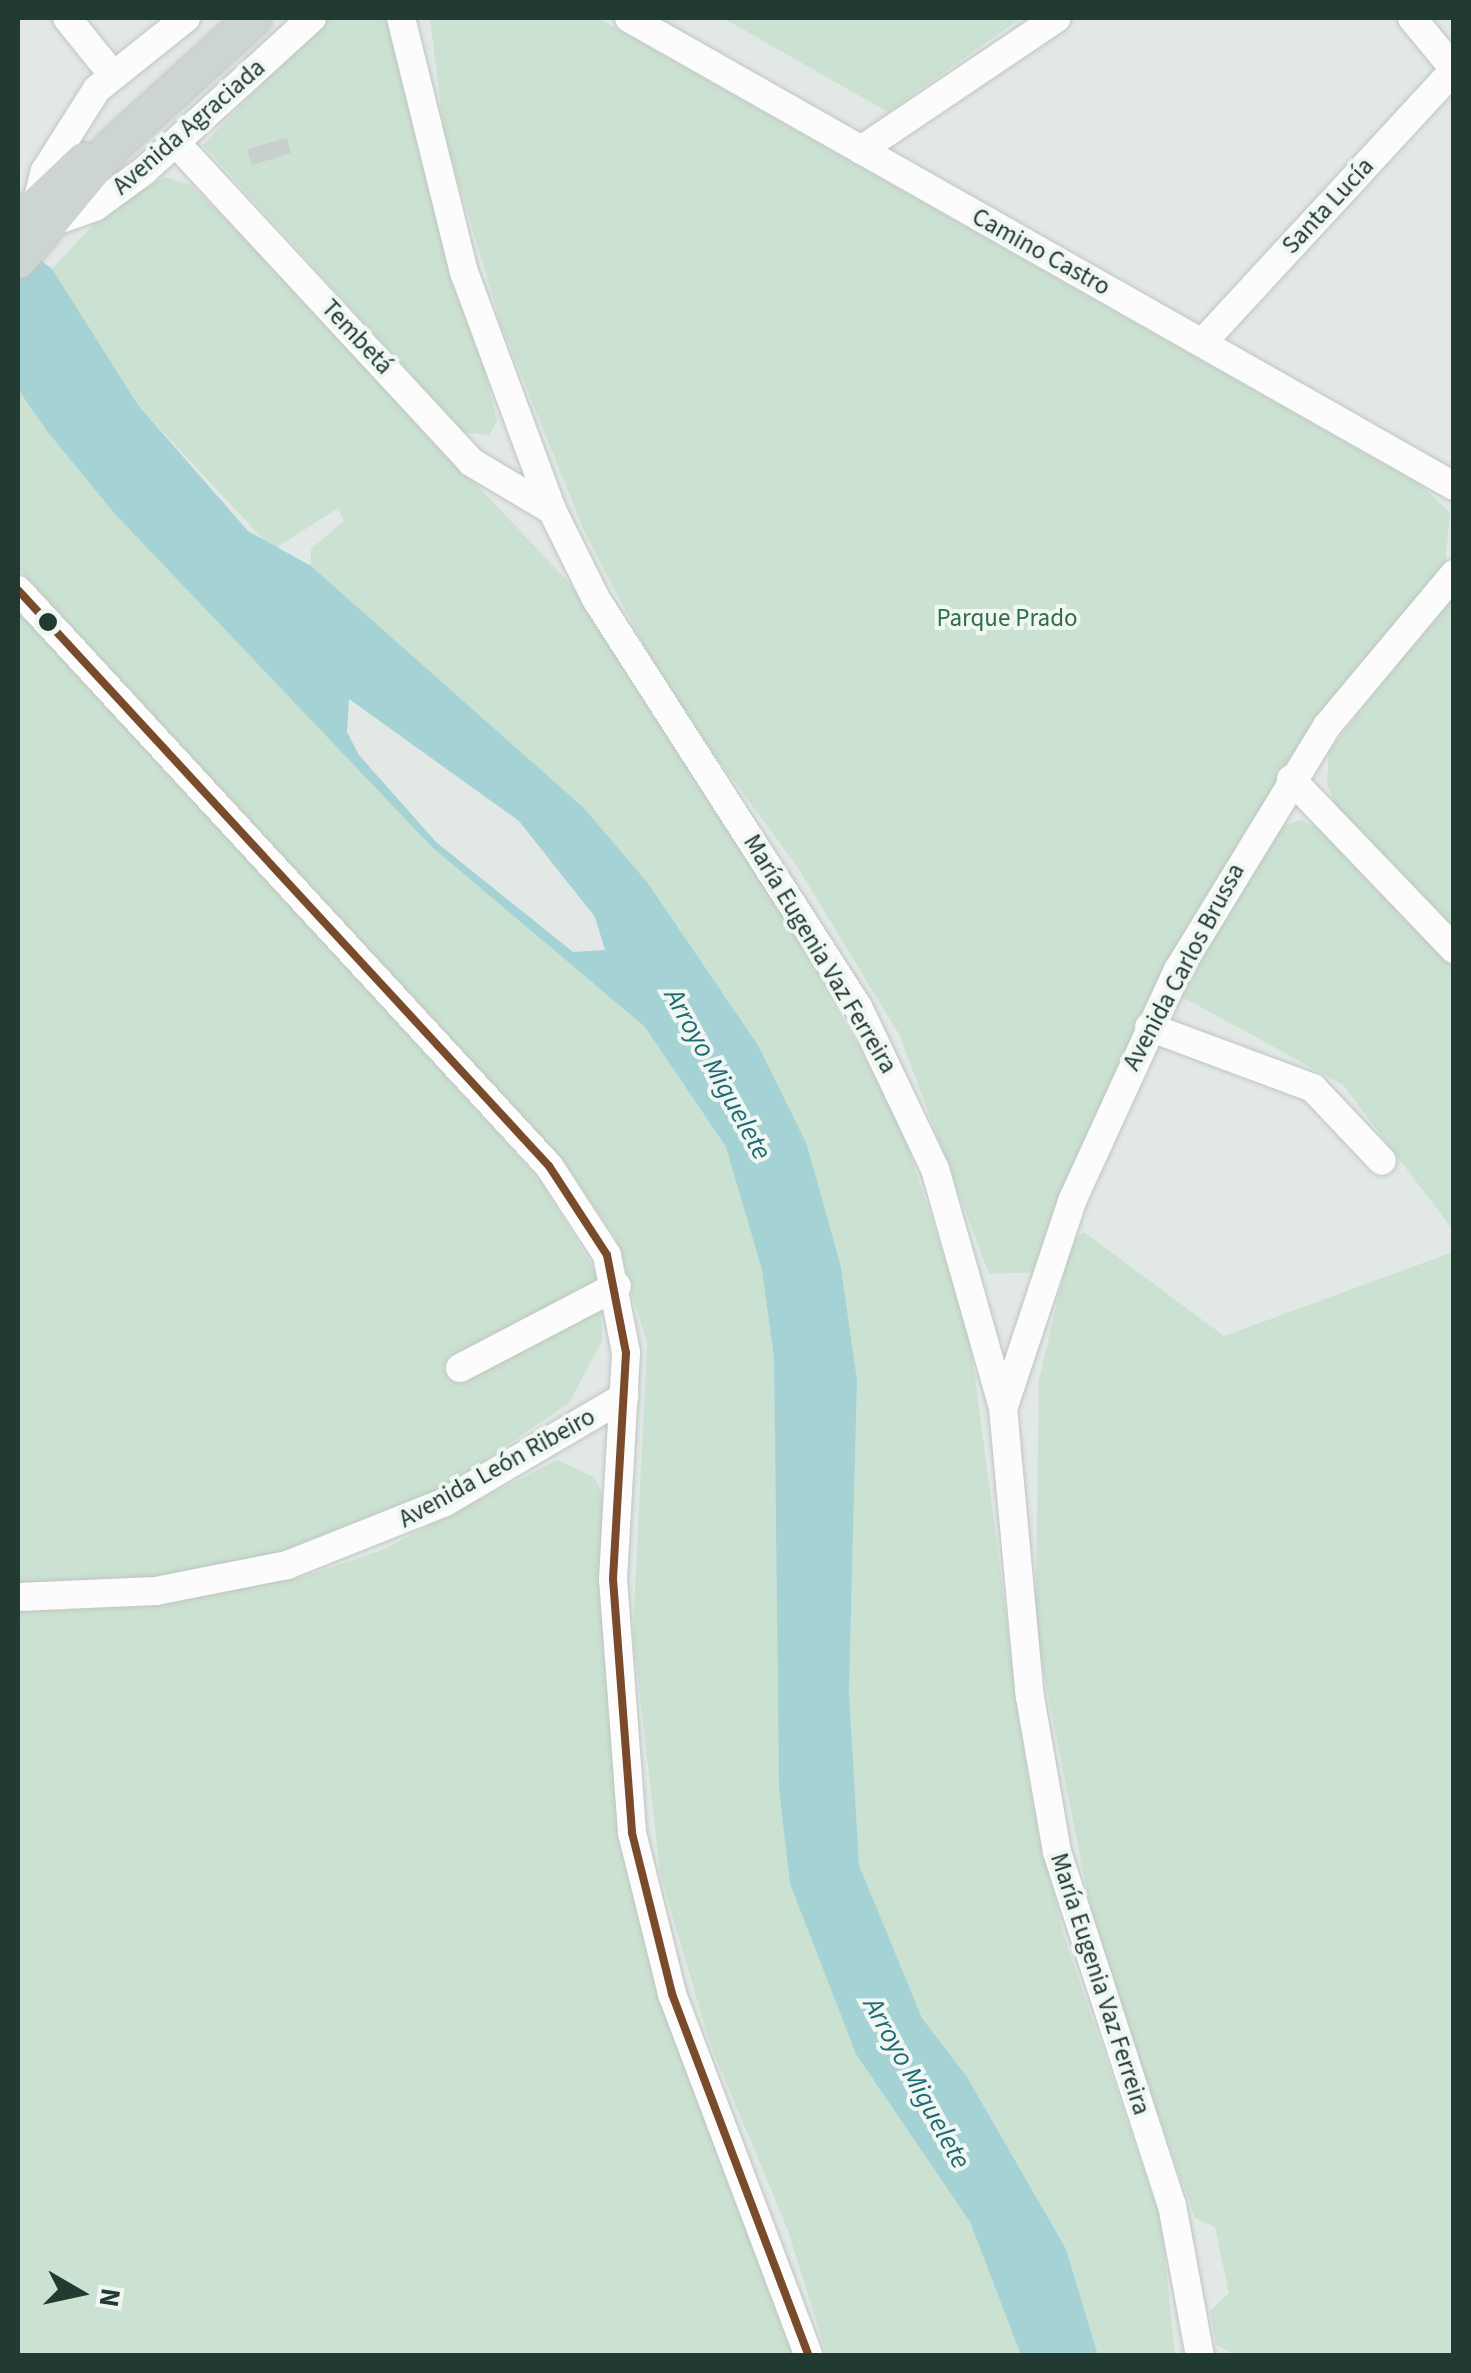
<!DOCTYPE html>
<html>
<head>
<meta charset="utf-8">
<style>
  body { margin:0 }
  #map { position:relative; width:1471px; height:2373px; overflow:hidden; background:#e2e8e5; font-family:"Source Sans 3",sans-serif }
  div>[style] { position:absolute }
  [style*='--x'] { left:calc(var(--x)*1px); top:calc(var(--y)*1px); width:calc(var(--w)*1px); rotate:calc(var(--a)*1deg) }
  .green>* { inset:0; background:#cbe1d1 }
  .water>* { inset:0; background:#a4d2d5 }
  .building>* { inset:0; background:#c9cfcc }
  .roads { filter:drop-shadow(0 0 2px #bfc5c2) drop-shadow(0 0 2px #bfc5c2) }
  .minor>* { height:28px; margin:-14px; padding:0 14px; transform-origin:14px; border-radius:14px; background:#fbfcfb }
  .major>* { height:35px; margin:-17.5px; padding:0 17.5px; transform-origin:17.5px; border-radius:17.5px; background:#cdd5d2 }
  .bus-1>* { height:8px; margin:-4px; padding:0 4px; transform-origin:4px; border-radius:4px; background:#7a4b2a }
  .dots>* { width:28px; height:28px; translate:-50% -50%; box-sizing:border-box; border:5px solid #f0f7f3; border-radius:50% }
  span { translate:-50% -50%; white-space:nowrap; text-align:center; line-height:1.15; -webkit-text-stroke:8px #f0f7f3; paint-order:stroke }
  .street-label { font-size:25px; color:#213a32 }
  .park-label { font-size:25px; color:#2d6f43 }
  .water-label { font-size:28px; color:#1e6b74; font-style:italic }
  .frame { position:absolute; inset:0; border:20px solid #213a32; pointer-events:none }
  .north { position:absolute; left:30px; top:2243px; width:100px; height:100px; -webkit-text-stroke:8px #f0f7f3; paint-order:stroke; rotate:99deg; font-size:28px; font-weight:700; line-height:40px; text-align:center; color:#213a32 }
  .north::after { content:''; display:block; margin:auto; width:35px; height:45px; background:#213a32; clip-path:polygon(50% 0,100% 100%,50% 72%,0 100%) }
</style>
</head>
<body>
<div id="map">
  <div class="green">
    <i style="clip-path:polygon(325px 18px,393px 18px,488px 382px,497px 421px,489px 435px,463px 432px,203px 145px)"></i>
    <i style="clip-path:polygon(430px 18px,598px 18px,1421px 485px,1450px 513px,1445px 568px,1132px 1038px,1038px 1272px,989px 1274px,899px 1034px,796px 865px,668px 692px,585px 533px,501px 324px,444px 134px)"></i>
    <i style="clip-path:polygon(723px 18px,1021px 18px,888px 112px)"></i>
    <i style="clip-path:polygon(165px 177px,192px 186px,249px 243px,572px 586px,808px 952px,901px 1126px,969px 1332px,1028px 1780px,1064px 1936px,1161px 2220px,1175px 2355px,1098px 2355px,1066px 2249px,967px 2077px,922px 2018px,859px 1865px,849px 1691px,857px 1380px,841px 1267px,807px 1145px,647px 882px,584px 808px,311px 566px,311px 549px,344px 521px,338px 508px,273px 550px,138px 405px,96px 345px,52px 269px,106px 211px)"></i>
    <i style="clip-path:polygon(18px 389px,432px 847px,645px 1027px,726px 1147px,762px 1270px,774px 1358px,779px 1789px,790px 1884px,856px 2054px,970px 2222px,1021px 2355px,827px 2355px,787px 2228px,710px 2044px,660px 1873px,633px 1632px,647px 1343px,615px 1237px,564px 1162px,18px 568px)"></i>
    <i style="clip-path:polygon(1453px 592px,1453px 1230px,1343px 1085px,1179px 995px,1277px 828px,1300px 820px,1322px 829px,1339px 812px,1327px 784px,1329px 751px)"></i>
    <i style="clip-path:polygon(18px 604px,540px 1180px,600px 1278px,602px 1341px,569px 1403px,442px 1489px,305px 1548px,164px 1577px,18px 1585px)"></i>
    <i style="clip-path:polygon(1084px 1232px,1224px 1336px,1453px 1252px,1453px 2355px,1234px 2355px,1216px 2344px,1210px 2311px,1229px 2293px,1215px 2227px,1195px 2218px,1096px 1937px,1035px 1630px,1039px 1380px,1071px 1242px)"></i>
    <i style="clip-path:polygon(557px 1460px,594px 1477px,605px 1499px,612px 1751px,658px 1987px,801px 2355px,18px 2355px,18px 1609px,148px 1604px,303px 1577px,382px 1550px)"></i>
  </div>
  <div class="water">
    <i style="clip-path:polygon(evenodd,18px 242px,52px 269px,138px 405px,248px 531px,311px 566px,584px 808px,647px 882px,759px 1047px,807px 1145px,841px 1267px,857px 1380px,849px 1691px,859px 1865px,922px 2018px,967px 2077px,1066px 2249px,1098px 2355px,1021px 2355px,970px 2222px,856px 2054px,790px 1884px,779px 1789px,774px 1358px,762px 1270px,726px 1147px,645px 1027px,432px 847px,115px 514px,47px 431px,18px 389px,18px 242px,349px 699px,519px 821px,595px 917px,605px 950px,573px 952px,436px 842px,359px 755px,347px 732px,349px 699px)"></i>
  </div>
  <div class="building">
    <i style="clip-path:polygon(287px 138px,291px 153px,252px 165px,247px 149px)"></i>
  </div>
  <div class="roads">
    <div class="minor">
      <i style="--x:67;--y:18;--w:72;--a:51.2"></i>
      <i style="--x:401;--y:18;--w:262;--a:76.1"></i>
      <i style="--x:464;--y:272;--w:254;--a:69.7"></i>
      <i style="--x:552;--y:510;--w:99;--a:63.7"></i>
      <i style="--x:596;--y:599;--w:485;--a:57.3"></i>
      <i style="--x:858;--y:1007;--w:179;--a:64.6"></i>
      <i style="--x:935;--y:1169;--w:248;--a:74.1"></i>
      <i style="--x:1003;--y:1408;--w:290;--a:84.7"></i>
      <i style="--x:1030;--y:1697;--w:157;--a:80.1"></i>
      <i style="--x:1057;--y:1852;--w:371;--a:72"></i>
      <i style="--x:1172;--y:2205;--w:154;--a:79.5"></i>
      <i style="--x:629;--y:18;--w:948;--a:29.57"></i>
      <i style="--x:1412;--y:18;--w:66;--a:50.5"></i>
      <i style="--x:177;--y:144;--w:433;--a:47.2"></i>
      <i style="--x:471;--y:462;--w:94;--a:30.7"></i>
      <i style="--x:861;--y:150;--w:236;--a:-34"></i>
      <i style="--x:37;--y:202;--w:32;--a:-76"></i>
      <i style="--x:45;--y:171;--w:97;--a:-57.6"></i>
      <i style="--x:97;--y:89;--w:114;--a:-38.6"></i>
      <i style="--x:55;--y:221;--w:42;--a:-19.3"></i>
      <i style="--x:95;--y:207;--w:61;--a:-36.3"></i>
      <i style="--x:144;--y:171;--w:227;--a:-42.3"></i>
      <i style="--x:1203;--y:342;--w:370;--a:-47.3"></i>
      <i style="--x:18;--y:590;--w:783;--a:47.33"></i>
      <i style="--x:549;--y:1166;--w:106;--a:56.9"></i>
      <i style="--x:607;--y:1255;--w:100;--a:79"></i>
      <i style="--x:626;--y:1353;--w:226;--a:93.3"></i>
      <i style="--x:613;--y:1579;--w:255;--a:85.7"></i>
      <i style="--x:632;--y:1833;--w:166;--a:76"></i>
      <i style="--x:672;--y:1994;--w:387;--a:69.3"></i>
      <i style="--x:1291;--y:779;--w:236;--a:46.2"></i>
      <i style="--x:1149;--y:1027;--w:175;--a:20.4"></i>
      <i style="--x:1313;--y:1088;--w:100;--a:46.6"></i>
      <i style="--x:460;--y:1368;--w:177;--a:-27.6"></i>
      <i style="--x:1004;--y:1406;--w:216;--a:-71.6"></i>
      <i style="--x:1072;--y:1201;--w:254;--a:-65.4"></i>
      <i style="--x:1178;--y:970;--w:286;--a:-58.6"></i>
      <i style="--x:1327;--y:726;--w:198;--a:-50.1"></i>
      <i style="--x:18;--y:1597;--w:138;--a:-2.5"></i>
      <i style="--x:156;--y:1591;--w:134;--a:-11.2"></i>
      <i style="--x:287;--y:1565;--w:170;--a:-21.7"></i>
      <i style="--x:445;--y:1502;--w:208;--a:-30.4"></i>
    </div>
    <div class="major">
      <i style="--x:18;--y:222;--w:90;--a:-43.6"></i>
      <i style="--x:18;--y:260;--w:146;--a:-50.5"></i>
      <i style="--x:111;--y:147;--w:192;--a:-42.3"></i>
    </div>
  </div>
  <div class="bus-1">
    <i style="--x:18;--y:590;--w:783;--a:47.33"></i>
    <i style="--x:549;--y:1166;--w:106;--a:56.9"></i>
    <i style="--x:607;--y:1255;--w:100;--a:79"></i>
    <i style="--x:626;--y:1353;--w:226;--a:93.3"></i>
    <i style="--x:613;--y:1579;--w:255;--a:85.7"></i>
    <i style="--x:632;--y:1833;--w:166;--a:76"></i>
    <i style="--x:672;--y:1994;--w:387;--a:69.3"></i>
  </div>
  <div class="dots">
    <i style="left:48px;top:622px;background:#213a32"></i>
  </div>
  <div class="street-label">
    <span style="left:189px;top:127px;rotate:-41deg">Avenida Agraciada</span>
    <span style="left:1328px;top:206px;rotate:-47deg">Santa Lucía</span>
    <span style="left:1041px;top:252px;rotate:29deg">Camino Castro</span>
    <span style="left:357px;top:337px;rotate:47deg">Tembetá</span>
    <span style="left:820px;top:954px;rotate:59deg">María Eugenia Vaz Ferreira</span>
    <span style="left:1184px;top:967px;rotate:-62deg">Avenida Carlos Brussa</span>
    <span style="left:497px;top:1468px;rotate:-29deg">Avenida León Ribeiro</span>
    <span style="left:1100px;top:1984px;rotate:72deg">María Eugenia Vaz Ferreira</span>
  </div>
  <div class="park-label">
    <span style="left:1007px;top:618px">Parque Prado</span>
  </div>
  <div class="water-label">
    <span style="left:718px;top:1074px;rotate:61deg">Arroyo Miguelete</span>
    <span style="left:917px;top:2083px;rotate:61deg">Arroyo Miguelete</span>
  </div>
  <div class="frame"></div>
  <div class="north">N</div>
</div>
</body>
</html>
